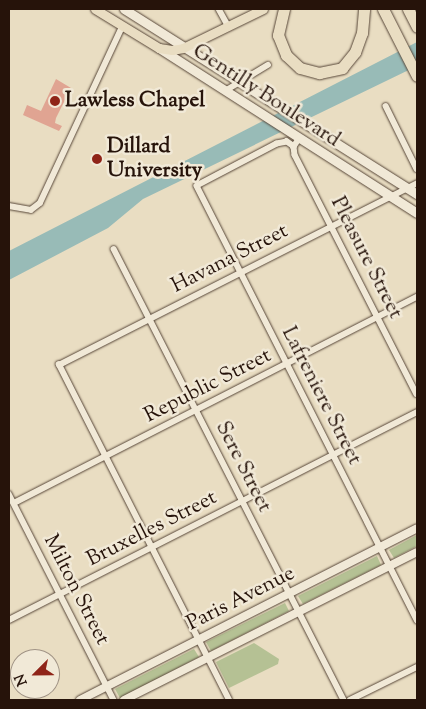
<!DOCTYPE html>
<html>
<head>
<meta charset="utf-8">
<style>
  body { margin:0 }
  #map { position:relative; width:426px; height:709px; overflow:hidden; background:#e9ddc2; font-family:"Sorts Mill Goudy",serif }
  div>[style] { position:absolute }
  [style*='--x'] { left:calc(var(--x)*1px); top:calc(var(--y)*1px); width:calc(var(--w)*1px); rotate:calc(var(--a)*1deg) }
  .green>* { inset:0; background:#b5c194 }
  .water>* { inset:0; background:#98bbb7 }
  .building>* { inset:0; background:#e0a492 }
  .roads { filter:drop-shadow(0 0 1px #574638) drop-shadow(0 0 1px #574638) }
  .minor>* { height:5.5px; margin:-2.75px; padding:0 2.75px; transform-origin:2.75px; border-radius:2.75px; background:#f1e9d7 }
  .tertiary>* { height:8px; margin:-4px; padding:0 4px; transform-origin:4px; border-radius:4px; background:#f1e9d7 }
  .secondary>* { height:9px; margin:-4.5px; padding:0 4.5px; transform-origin:4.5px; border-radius:4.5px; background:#f1e9d7 }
  .primary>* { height:9px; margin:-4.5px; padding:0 4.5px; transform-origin:4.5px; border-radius:4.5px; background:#e9ddc2 }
  .motorway>* { height:11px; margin:-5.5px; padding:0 5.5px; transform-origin:5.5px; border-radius:5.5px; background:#e9ddc2 }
  .dots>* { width:14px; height:14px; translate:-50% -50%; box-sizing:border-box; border:2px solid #f1e9d7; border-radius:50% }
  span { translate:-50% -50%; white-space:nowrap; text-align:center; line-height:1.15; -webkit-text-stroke:5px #f1e9d7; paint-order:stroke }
  .street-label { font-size:21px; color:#26130a }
  .poi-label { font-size:21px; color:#26130a; font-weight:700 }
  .left { translate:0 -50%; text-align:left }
  .frame { position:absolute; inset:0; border:10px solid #26130a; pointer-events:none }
  .north { position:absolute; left:10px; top:649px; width:50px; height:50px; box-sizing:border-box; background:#f1e9d7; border:1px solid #a09385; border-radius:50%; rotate:247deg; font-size:14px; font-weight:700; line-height:20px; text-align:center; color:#26130a }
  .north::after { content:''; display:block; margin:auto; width:18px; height:22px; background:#8f2418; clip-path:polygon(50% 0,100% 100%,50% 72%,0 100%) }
</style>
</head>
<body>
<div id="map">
  <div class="green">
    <i style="clip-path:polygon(417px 535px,417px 546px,394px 558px,389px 550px)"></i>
    <i style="clip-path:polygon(377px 556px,381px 565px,303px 604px,298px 596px)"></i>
    <i style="clip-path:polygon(285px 603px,289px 611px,211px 651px,206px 642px)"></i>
    <i style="clip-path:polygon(254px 643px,279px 659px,278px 664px,229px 688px,216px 662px)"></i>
    <i style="clip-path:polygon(194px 649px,199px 657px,120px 698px,115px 689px)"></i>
  </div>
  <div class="water">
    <i style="clip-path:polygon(417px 42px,417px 66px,143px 199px,108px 228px,9px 280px,9px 251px)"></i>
  </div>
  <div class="building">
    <i style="clip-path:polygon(56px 79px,71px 88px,56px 118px,55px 123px,62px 126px,59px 131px,23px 115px,27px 105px,41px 111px)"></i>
  </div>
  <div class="roads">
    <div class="minor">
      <i style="--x:219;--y:9;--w:21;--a:61"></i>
      <i style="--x:225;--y:91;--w:50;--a:-31.2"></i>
      <i style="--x:386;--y:106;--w:70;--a:63.8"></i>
      <i style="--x:300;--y:138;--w:11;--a:124"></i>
      <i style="--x:294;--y:147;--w:8;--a:83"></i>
      <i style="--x:295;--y:155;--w:268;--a:63"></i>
      <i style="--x:294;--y:147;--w:9;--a:-144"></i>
      <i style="--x:287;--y:142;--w:10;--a:169"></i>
      <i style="--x:277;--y:144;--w:90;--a:152.3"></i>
      <i style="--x:197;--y:186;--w:487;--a:63.1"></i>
      <i style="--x:9;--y:206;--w:22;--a:10"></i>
      <i style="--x:31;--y:210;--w:11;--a:-38"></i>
      <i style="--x:40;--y:203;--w:194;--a:-65"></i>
      <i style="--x:114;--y:249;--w:506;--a:62.98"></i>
      <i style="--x:9;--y:494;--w:231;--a:63"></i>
      <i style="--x:14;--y:503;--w:453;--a:-27.1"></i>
      <i style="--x:9;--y:620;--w:458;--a:-27"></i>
      <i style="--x:229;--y:700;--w:376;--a:-116.9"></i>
      <i style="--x:59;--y:365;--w:402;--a:-26.9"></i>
      <i style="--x:350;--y:700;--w:75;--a:-26.2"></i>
    </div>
    <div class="tertiary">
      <i style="--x:80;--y:700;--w:378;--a:-27"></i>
      <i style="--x:124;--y:700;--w:328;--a:-26.8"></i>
    </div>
    <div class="secondary">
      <i style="--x:124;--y:9;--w:347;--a:32.3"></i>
      <i style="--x:159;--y:48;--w:306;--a:32.6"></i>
    </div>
    <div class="primary">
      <i style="--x:95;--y:9;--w:75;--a:31.4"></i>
      <i style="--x:159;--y:48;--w:13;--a:9"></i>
      <i style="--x:172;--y:50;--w:11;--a:-10"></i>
      <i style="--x:183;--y:48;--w:89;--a:-26"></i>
    </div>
    <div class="motorway">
      <i style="--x:284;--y:9;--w:27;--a:103"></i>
      <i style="--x:278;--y:35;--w:22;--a:68"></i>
      <i style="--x:286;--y:55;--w:19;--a:43"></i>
      <i style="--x:300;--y:68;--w:20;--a:15"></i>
      <i style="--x:319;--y:73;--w:24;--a:-12"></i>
      <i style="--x:342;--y:68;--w:21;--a:-51"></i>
      <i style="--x:355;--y:52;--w:20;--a:-70"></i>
      <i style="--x:362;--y:33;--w:24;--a:-85"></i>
      <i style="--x:383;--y:9;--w:75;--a:63.1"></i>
      <i style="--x:408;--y:9;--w:20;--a:63"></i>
    </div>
  </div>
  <div class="dots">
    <i style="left:55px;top:101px;background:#8f2418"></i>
    <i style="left:97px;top:159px;background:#8f2418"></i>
  </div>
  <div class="street-label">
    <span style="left:266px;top:96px;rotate:33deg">Gentilly Boulevard</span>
    <span style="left:366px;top:258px;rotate:63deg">Pleasure Street</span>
    <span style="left:230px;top:259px;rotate:-27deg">Havana Street</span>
    <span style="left:208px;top:386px;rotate:-27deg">Republic Street</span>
    <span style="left:321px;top:396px;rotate:63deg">Lafreniere Street</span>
    <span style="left:243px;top:467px;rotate:63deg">Sere Street</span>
    <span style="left:152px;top:529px;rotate:-27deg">Bruxelles Street</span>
    <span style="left:76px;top:590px;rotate:63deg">Milton Street</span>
    <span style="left:241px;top:599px;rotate:-27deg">Paris Avenue</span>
  </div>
  <div class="poi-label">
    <span class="left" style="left:65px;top:101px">Lawless Chapel</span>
    <span class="left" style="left:107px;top:159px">Dillard<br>University</span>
  </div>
  <div class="frame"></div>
  <div class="north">N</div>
</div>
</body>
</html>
